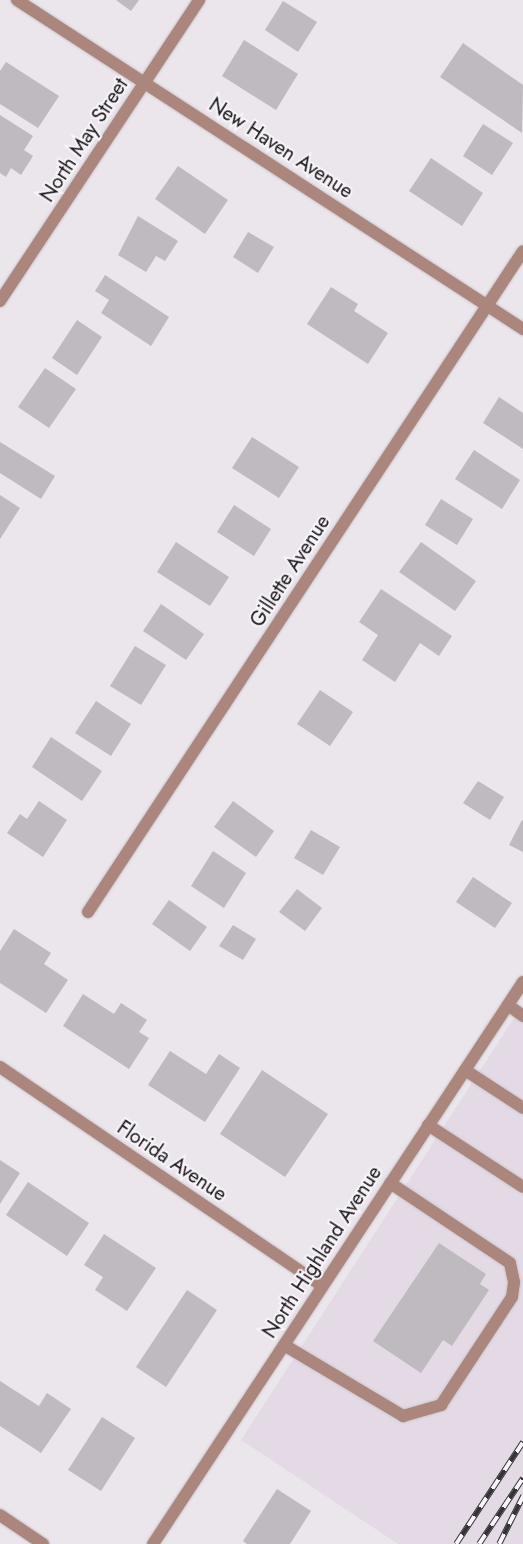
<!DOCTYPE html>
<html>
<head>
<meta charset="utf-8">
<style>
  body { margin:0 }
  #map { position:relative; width:523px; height:1544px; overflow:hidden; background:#ebe6ec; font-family:Jost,sans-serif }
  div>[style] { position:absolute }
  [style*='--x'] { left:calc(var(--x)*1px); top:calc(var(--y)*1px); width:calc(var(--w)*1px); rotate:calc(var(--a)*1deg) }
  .built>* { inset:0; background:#e3dae6 }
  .building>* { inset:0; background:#bebabf }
  .roads { filter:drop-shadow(0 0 1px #c9c4ca) drop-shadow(0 0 1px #c9c4ca) }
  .service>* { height:12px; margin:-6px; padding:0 6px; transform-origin:6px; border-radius:6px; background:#ab867d }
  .minor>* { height:12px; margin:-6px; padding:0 6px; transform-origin:6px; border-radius:6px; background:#ab867d }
  .tertiary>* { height:12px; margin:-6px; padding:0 6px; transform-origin:6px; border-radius:6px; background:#ab867d }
  .rail>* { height:5.5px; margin-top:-2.75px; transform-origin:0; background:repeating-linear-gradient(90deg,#f8f4f9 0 11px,#353336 0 22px); box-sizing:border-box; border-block:1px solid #353336 }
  span { translate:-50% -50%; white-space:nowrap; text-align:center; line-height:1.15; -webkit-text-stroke:4px #f8f4f9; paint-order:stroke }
  .street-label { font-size:20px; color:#141315 }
</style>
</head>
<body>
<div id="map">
  <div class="built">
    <i style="clip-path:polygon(523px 1004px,523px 1544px,398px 1544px,241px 1440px)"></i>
  </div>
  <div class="building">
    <i style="clip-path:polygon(116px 0,139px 0,131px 11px)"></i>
    <i style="clip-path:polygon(283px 1px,317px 22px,298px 52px,265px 30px)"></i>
    <i style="clip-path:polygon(244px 40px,298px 74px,276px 110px,222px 76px)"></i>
    <i style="clip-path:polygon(463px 43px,523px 85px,522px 133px,440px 77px)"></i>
    <i style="clip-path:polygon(6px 62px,59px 96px,38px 128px,0 104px,0 71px)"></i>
    <i style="clip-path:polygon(0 115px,33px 136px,24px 150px,33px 156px,21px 175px,11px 168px,6px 177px,0 173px)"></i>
    <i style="clip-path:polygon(483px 124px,513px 143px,492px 175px,463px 156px)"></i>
    <i style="clip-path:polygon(431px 158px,483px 193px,462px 226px,409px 191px)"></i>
    <i style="clip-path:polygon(178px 166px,228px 200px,205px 234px,155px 199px)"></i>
    <i style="clip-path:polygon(138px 216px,178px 241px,165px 261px,156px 256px,146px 272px,118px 255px)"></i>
    <i style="clip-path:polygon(248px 232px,274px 247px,258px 273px,233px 257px)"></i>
    <i style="clip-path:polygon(105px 275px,169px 317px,151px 346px,101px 313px,109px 300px,95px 291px)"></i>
    <i style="clip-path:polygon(331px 287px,358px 304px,354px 311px,388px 333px,368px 364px,307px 324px)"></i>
    <i style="clip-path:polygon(77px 320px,102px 337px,77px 375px,52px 358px)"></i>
    <i style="clip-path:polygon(45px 368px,76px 389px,49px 428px,18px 407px)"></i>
    <i style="clip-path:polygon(499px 397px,523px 413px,523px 449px,483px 423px)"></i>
    <i style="clip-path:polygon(252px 437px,299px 467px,279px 498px,232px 468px)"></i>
    <i style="clip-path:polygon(0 442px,55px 476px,41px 499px,0 473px)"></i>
    <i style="clip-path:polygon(474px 450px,520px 480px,502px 509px,455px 479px)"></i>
    <i style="clip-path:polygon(0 495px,20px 508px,0 539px)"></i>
    <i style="clip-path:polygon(441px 499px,473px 519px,457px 545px,425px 525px)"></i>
    <i style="clip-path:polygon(234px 505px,271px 529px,254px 556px,217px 532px)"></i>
    <i style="clip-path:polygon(176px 542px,229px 577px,210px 606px,157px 572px)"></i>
    <i style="clip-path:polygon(421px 542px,476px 581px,455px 611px,399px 572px)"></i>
    <i style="clip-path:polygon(381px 589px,452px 636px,439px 656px,420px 643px,395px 682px,362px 660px,378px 635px,359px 622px)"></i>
    <i style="clip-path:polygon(161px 604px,204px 634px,186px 660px,143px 631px)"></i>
    <i style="clip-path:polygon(135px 646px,166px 665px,141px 705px,110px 686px)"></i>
    <i style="clip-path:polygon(320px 690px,353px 712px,330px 746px,297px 724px)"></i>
    <i style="clip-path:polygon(96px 701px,131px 724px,111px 756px,75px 733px)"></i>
    <i style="clip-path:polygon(51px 737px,102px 771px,82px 801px,32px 767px)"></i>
    <i style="clip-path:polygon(478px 781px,504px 797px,490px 820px,463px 803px)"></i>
    <i style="clip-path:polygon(39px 801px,67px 820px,43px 857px,7px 833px,20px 814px,27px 819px)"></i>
    <i style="clip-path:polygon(233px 801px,274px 831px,256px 857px,214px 827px)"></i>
    <i style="clip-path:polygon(522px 820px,523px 821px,523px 852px,509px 845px)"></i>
    <i style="clip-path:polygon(311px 830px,340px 847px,323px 875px,294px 858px)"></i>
    <i style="clip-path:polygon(213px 851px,246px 873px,224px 908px,191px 886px)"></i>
    <i style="clip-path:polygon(473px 877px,512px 903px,495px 928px,456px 902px)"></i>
    <i style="clip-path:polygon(297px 889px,322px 908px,305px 931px,279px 912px)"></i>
    <i style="clip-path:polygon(169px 900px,207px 927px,190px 951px,152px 924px)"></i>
    <i style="clip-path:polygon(233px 925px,256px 939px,243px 960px,219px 946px)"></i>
    <i style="clip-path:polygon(14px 929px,51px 953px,44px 964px,68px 980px,46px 1013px,0 983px,0 951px)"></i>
    <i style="clip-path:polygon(83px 994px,114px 1014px,121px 1003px,147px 1020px,139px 1032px,149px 1038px,129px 1069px,63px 1026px)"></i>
    <i style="clip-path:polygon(170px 1051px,206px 1074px,219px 1054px,240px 1068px,205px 1122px,148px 1085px)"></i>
    <i style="clip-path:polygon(262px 1070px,328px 1114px,285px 1177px,220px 1134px)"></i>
    <i style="clip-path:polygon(0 1160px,20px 1173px,0 1204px)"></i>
    <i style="clip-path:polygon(28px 1182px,89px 1223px,67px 1256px,6px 1215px)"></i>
    <i style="clip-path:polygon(104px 1234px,156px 1268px,127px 1311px,95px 1290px,103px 1277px,84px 1265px)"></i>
    <i style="clip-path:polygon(439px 1243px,486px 1274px,480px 1284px,489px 1290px,452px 1346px,443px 1340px,421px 1373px,373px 1341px)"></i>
    <i style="clip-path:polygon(187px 1290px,217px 1310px,166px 1387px,136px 1367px)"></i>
    <i style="clip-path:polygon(0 1381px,39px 1406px,47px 1393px,71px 1409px,41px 1453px,0 1426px)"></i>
    <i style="clip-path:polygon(102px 1417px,135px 1438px,101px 1491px,68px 1470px)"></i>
    <i style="clip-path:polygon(277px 1489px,311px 1511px,290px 1544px,247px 1544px,243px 1541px)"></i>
  </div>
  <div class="roads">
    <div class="service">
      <i style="--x:508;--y:1005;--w:19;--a:36"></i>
      <i style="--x:465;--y:1070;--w:69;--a:33.2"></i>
      <i style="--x:428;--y:1125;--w:113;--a:33.1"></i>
      <i style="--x:284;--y:1345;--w:139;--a:30.8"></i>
      <i style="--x:403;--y:1416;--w:40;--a:-16"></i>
      <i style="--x:441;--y:1405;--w:129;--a:-56.7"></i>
      <i style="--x:512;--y:1297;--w:15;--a:-82"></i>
      <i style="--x:514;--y:1282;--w:19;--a:-102"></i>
      <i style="--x:510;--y:1263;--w:144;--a:-146.3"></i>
    </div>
    <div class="minor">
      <i style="--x:17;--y:0;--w:604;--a:33.03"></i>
      <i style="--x:0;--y:301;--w:361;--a:-56.5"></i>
      <i style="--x:88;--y:912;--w:791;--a:-56.65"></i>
      <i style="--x:0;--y:1067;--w:389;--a:34.2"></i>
      <i style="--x:0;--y:1515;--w:52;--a:34"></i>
    </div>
    <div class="tertiary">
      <i style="--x:153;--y:1544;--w:673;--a:-56.64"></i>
    </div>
  </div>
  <div class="rail">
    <i style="--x:456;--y:1544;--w:122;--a:-56.7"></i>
    <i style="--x:479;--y:1544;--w:79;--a:-56.3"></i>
    <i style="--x:499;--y:1544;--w:54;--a:-63.4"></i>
  </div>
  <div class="street-label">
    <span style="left:84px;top:140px;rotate:-57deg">North May Street</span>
    <span style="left:281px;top:148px;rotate:33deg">New Haven Avenue</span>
    <span style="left:290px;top:571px;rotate:-57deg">Gillette Avenue</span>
    <span style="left:172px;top:1161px;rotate:34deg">Florida Avenue</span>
    <span style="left:322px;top:1252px;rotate:-57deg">North Highland Avenue</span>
  </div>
</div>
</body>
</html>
